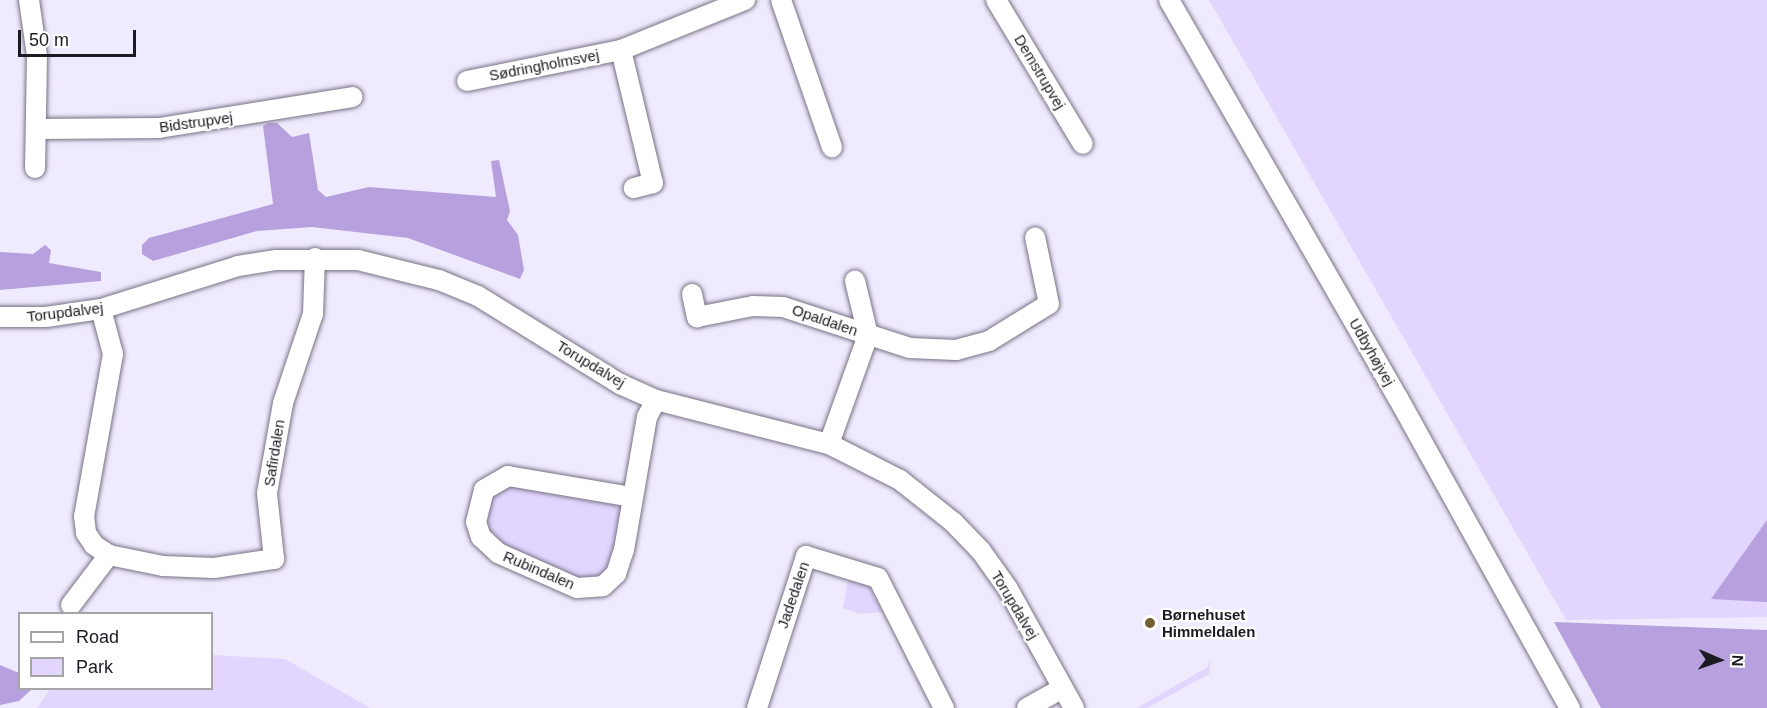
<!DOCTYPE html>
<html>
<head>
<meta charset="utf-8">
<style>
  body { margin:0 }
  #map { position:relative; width:1767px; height:708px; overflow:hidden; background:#f0eafe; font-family:Helvetica,sans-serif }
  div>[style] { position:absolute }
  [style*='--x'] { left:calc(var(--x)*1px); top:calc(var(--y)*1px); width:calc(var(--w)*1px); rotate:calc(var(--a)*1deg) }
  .green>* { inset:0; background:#e2d5fe }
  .forest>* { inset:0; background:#b6a1de }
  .roads { filter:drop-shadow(0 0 2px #787284) drop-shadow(0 0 2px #787284) }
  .minor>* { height:20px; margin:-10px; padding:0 10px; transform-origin:10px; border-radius:10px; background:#fff }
  .dots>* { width:16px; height:16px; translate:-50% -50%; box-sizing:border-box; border:3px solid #fff; border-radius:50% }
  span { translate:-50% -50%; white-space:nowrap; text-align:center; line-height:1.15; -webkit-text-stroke:4.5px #fff; paint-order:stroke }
  .street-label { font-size:15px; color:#1d1b22 }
  .poi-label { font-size:15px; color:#1d1b22; font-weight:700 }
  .left { translate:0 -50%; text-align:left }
  .legend { position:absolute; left:18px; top:612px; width:195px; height:78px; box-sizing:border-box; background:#fff; border:2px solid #a5a4a7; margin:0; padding:8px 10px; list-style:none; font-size:18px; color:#1d1b22 }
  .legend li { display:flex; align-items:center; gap:12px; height:30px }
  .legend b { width:30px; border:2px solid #a5a4a7 }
  .north { position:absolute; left:1689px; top:630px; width:60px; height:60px; -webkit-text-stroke:4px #fff; paint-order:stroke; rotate:92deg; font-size:16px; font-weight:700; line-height:24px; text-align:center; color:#1d1b22 }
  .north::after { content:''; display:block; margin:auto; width:21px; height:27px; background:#1d1b22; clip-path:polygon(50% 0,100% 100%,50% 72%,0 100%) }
  .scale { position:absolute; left:18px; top:30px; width:118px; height:27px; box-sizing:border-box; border:3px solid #1d1b22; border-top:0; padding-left:8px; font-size:18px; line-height:21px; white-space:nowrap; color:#1d1b22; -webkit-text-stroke:4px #fff; paint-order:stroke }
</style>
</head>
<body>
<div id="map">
  <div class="green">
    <i style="clip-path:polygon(1209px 0,1767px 0,1767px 617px,1566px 620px)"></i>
    <i style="clip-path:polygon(504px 484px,618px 501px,622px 506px,613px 567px,597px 580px,581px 581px,506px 550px,487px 534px,483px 509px)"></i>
    <i style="clip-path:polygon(848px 579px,868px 585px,882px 612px,860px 614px,843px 608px)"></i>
    <i style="clip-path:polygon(212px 655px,285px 659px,370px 708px,37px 708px,50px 689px,212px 688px)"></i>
    <i style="clip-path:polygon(1211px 658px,1209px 674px,1147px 708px,1137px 708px,1208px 667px)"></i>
  </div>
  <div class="forest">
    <i style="clip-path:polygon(268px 123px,277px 123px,292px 137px,309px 133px,318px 190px,326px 197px,369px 187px,496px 197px,491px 161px,499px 160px,510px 211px,507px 220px,518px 235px,524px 270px,520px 279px,408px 238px,312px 227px,257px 231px,153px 261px,142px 254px,142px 245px,149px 238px,273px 204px,263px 126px)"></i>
    <i style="clip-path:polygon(45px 245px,51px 250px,49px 263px,101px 272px,101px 281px,0 290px,0 252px,33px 254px)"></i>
    <i style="clip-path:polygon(1767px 520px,1767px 602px,1711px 599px)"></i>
    <i style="clip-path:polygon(1554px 622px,1767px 630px,1767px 708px,1601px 708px)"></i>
    <i style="clip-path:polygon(0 665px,19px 673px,20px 688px,32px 689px,19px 701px,0 705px)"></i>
  </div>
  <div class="roads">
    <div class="minor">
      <i style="--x:29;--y:0;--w:57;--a:81.9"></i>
      <i style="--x:37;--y:56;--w:112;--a:91"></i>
      <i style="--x:781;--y:0;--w:156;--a:70.9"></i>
      <i style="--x:996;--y:0;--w:168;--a:58.9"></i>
      <i style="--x:1169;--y:0;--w:459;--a:60.1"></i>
      <i style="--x:1398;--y:398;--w:355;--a:61"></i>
      <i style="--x:621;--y:50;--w:137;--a:76.5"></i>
      <i style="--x:653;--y:183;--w:20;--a:165"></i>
      <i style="--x:467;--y:81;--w:157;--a:-11.4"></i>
      <i style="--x:621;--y:50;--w:134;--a:-22"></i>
      <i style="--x:37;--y:129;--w:122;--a:-0.5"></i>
      <i style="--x:159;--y:128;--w:196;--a:-9.1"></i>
      <i style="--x:692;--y:294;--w:24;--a:78"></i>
      <i style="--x:697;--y:317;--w:57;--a:-11.1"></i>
      <i style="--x:753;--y:306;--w:30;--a:2"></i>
      <i style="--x:783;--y:307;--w:133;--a:17.9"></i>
      <i style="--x:910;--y:348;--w:46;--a:2.5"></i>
      <i style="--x:956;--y:350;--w:34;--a:-15"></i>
      <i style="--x:989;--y:341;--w:70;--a:-31.7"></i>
      <i style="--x:1049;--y:304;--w:68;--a:-101.8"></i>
      <i style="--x:101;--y:309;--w:47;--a:75.1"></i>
      <i style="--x:113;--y:354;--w:165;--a:100.1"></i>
      <i style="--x:84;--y:516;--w:17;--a:83"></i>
      <i style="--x:86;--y:533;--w:14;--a:56"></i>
      <i style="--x:94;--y:545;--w:18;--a:34"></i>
      <i style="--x:109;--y:555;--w:55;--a:11.5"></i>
      <i style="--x:163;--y:566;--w:51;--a:2.2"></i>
      <i style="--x:214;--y:568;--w:61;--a:-8.5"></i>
      <i style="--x:274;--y:559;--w:66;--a:-96.1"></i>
      <i style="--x:267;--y:493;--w:91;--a:-79.9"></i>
      <i style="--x:283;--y:403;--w:94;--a:-71.4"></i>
      <i style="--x:313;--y:314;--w:56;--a:-88"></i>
      <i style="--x:0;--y:317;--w:46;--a:0"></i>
      <i style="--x:46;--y:317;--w:56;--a:-8.3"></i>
      <i style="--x:101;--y:309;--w:144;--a:-17.4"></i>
      <i style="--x:238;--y:266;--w:39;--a:-9"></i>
      <i style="--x:277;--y:260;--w:81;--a:0"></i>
      <i style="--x:358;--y:260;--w:83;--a:13.9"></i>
      <i style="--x:439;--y:280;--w:42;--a:22.3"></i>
      <i style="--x:478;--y:296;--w:167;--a:31.8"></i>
      <i style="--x:620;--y:384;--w:39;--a:24"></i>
      <i style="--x:656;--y:400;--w:179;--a:14.3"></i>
      <i style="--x:829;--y:444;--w:80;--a:26.9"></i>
      <i style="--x:900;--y:480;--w:68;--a:38.4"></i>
      <i style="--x:953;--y:522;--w:40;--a:46"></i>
      <i style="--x:981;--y:551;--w:47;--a:54.6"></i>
      <i style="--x:1008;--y:589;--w:136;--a:61"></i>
      <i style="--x:829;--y:444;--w:116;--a:-70.3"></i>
      <i style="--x:868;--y:335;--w:56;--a:-103.5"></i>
      <i style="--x:632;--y:497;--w:126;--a:-170.4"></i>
      <i style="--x:508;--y:476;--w:28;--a:150"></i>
      <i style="--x:484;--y:490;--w:33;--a:104"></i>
      <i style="--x:476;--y:522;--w:16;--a:72"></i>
      <i style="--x:481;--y:537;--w:23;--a:43"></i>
      <i style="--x:498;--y:553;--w:86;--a:23.9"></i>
      <i style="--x:577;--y:588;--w:26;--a:-4"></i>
      <i style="--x:603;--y:586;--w:18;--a:-43"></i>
      <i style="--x:616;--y:574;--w:25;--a:-72"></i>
      <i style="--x:624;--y:550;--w:135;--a:-80.2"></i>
      <i style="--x:647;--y:417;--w:19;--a:-62"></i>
      <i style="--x:71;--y:605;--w:63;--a:-52.8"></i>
      <i style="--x:757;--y:708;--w:160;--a:-72.1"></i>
      <i style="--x:806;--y:556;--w:75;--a:17"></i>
      <i style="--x:878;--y:578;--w:146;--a:63.1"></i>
      <i style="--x:1027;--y:708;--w:41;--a:-29.1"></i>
    </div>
  </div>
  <div class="dots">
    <i style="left:1150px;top:623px;background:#72602e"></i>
  </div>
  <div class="street-label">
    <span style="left:544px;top:65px;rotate:-11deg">Sødringholmsvej</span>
    <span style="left:1040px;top:72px;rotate:59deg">Demstrupvej</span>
    <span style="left:196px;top:122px;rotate:-8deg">Bidstrupvej</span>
    <span style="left:65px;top:312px;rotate:-7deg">Torupdalvej</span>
    <span style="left:825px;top:320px;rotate:19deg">Opaldalen</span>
    <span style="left:1372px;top:352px;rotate:60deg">Udbyhøjvej</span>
    <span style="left:591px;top:364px;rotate:31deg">Torupdalvej</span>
    <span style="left:274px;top:453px;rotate:-81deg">Safirdalen</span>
    <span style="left:539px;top:570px;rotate:23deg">Rubindalen</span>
    <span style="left:793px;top:595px;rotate:-71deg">Jadedalen</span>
    <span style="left:1015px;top:605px;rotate:59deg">Torupdalvej</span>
  </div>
  <div class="poi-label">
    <span class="left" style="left:1162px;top:623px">Børnehuset<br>Himmeldalen</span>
  </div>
  <ul class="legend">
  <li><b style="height:8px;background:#fff"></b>Road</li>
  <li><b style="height:16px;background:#e2d5fe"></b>Park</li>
  </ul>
  <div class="north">N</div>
  <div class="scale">50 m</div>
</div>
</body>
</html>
